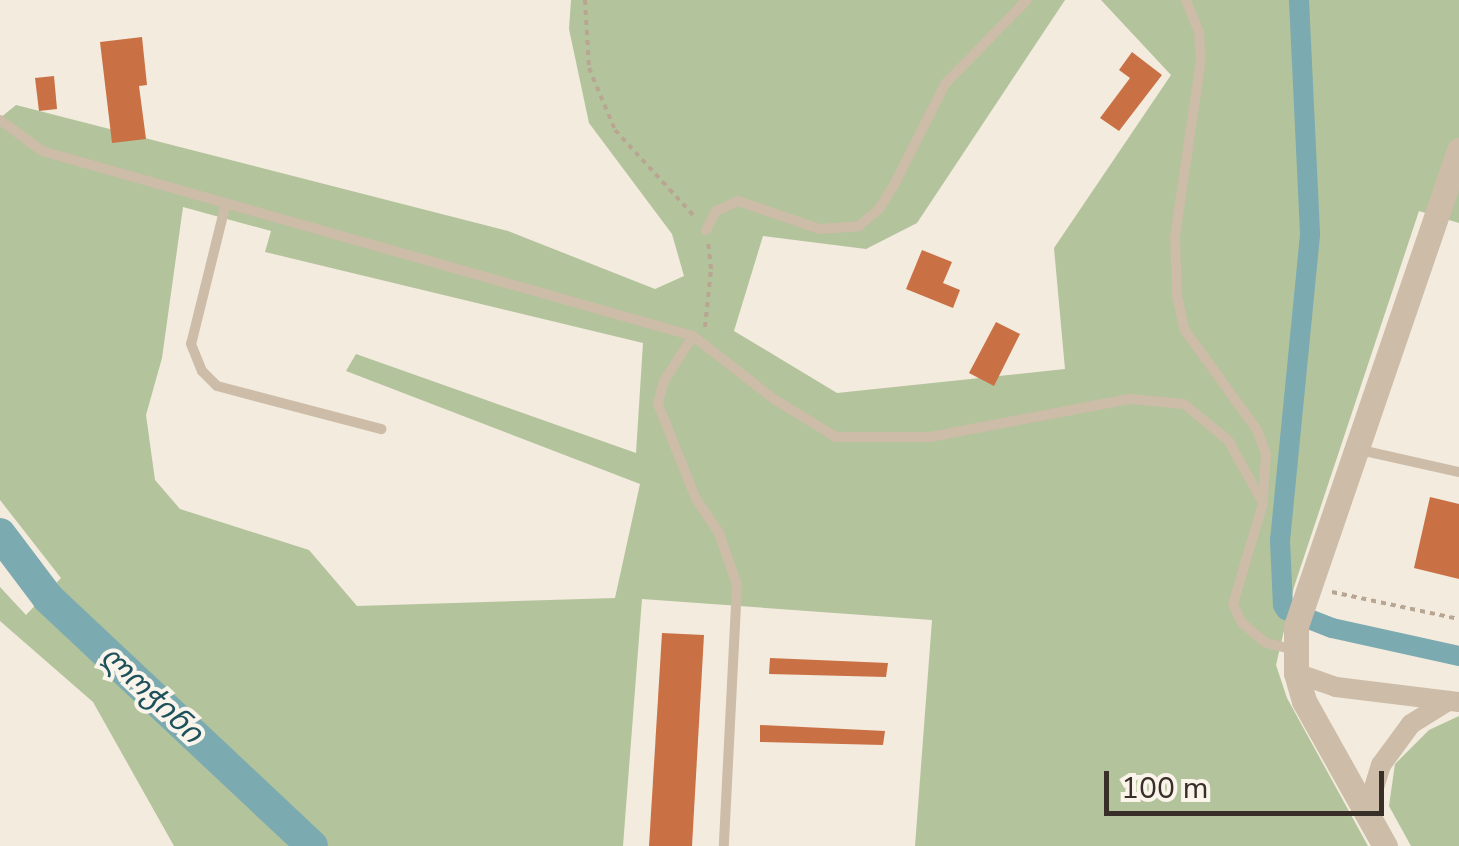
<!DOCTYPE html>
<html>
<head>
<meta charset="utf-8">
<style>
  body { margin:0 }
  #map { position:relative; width:1459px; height:846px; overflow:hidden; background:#f3ebdd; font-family:"Nunito Sans","Noto Sans Georgian",sans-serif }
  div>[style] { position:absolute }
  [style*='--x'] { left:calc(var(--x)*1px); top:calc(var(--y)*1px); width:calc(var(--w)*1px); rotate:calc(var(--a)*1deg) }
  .green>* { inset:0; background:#b3c39c }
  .canal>* { height:20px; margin:-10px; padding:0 10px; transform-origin:10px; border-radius:10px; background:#7baab1 }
  .river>* { height:32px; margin:-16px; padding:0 16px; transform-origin:16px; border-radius:16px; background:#7baab1 }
  .building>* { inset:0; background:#c97145 }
  .path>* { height:4px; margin-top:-2px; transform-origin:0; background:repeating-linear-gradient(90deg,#b8a693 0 5px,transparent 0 10px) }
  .service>* { height:10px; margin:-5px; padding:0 5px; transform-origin:5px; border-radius:5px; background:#ccbca8 }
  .minor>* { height:20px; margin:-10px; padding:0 10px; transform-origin:10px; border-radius:10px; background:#ccbca8 }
  .tertiary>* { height:25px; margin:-12.5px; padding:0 12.5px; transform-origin:12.5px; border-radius:12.5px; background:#ccbca8 }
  span { translate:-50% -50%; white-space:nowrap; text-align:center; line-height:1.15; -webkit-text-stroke:8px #faf4ea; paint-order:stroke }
  .water-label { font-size:30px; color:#1d525c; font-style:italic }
  .scale { position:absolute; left:1104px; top:771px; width:280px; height:45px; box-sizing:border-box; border:5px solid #392f29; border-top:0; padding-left:12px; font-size:30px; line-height:35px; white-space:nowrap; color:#392f29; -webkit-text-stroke:8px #faf4ea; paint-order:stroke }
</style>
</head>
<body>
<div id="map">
  <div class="green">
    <i style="clip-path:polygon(evenodd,571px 0,1065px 0,917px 223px,866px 249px,763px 236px,734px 331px,837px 393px,1065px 369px,1054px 248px,1171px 75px,1101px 0,1459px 0,1459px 223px,1419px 211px,1294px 587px,1276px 665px,1287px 698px,1368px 846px,915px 846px,932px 620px,642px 599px,623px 846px,174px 846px,93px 702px,0 621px,0 587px,26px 615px,61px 578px,0 500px,0 118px,16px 105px,508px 231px,655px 289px,684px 276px,672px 234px,589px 123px,569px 29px,571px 0,183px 207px,271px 231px,265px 252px,643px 343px,636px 453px,356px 354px,346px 371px,640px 484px,615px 598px,357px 606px,309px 550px,180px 509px,155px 480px,146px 415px,162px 358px,183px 207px)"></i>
    <i style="clip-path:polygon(1459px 716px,1459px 846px,1411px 846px,1389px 806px,1395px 764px,1429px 730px)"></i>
  </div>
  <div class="canal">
    <i style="--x:1299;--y:0;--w:235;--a:87.3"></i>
    <i style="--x:1310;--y:235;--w:306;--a:95.6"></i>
    <i style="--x:1280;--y:540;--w:65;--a:87.4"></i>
    <i style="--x:1283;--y:605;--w:6;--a:59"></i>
    <i style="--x:1286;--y:610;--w:49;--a:21.4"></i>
    <i style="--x:1332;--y:628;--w:130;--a:12.4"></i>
  </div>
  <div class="river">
    <i style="--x:0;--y:534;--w:80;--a:53.1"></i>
    <i style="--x:48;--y:598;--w:362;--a:43.2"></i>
  </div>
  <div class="building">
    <i style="clip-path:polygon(142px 37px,147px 85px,139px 86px,146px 139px,112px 143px,100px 42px)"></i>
    <i style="clip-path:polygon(1132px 52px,1162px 75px,1119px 131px,1100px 118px,1130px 78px,1119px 70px)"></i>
    <i style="clip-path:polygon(54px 76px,57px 109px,39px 111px,35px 78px)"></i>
    <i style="clip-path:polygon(922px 250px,952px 262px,943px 283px,960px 290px,953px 308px,906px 289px)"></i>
    <i style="clip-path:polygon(996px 322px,1020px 334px,994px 386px,969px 373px)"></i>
    <i style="clip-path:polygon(1430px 497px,1459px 504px,1459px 579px,1414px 568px)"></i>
    <i style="clip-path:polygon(662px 633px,704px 635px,692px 846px,649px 846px)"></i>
    <i style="clip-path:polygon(770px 658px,888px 663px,886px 677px,769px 674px)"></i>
    <i style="clip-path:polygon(760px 725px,885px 731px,883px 745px,760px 742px)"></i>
  </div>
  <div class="path">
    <i style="--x:585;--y:0;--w:68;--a:86.6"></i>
    <i style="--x:589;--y:68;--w:67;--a:67.2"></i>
    <i style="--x:615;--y:130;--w:118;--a:47.4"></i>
    <i style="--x:705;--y:327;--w:58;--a:-84.1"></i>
    <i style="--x:711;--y:269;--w:27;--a:-96"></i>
    <i style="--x:1332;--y:592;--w:130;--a:12"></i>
  </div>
  <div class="service">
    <i style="--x:1186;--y:0;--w:35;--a:68"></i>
    <i style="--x:1199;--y:33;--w:27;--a:86"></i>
    <i style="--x:1201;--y:60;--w:178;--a:98.4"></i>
    <i style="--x:1175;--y:236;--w:59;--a:88.1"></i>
    <i style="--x:1177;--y:295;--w:35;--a:78"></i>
    <i style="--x:1184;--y:329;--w:125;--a:54.1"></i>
    <i style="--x:1257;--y:430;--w:26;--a:69"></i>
    <i style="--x:1266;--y:454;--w:44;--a:93.9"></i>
    <i style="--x:0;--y:120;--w:52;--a:36.4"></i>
    <i style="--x:42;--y:151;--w:677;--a:15.86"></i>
    <i style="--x:693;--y:336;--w:103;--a:37.9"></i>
    <i style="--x:774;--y:399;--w:73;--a:31.5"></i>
    <i style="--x:836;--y:437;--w:94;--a:0"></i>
    <i style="--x:930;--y:437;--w:204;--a:-10.8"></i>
    <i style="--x:1130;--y:399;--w:54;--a:5.3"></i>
    <i style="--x:1184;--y:404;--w:57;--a:39.3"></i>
    <i style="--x:1228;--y:440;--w:72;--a:60.9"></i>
    <i style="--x:1263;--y:503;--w:105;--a:106.5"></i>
    <i style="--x:1233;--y:604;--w:21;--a:65"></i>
    <i style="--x:1242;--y:623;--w:31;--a:40"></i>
    <i style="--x:1266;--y:643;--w:28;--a:13"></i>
    <i style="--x:226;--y:203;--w:145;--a:103.9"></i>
    <i style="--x:191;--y:344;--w:29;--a:68"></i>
    <i style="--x:202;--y:371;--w:21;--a:45"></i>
    <i style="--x:217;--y:386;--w:170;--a:14.7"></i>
    <i style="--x:706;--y:230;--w:21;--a:-62"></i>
    <i style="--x:716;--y:211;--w:24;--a:-24"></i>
    <i style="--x:738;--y:201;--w:87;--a:18.9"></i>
    <i style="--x:820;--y:229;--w:39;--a:-4"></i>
    <i style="--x:859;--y:226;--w:26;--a:-40"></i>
    <i style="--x:879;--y:209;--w:28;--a:-58"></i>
    <i style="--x:894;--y:185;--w:113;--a:-63.2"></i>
    <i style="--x:945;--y:84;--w:117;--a:-45.7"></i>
    <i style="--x:693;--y:336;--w:54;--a:122.8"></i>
    <i style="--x:664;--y:381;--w:24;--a:105"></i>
    <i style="--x:658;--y:404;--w:102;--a:68.2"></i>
    <i style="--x:696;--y:499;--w:41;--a:55.9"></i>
    <i style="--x:719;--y:533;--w:55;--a:70.9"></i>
    <i style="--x:737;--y:585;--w:261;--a:92.9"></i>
    <i style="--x:1356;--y:449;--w:106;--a:12.6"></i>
  </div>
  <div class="minor">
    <i style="--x:1296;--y:673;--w:42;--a:19.3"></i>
    <i style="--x:1336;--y:687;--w:124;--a:7"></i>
    <i style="--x:1372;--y:823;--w:32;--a:-88"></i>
    <i style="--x:1373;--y:791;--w:27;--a:-73"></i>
    <i style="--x:1381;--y:765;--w:51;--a:-53.8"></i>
    <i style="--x:1411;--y:724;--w:44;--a:-31.9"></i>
  </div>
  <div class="tertiary">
    <i style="--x:1385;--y:846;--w:166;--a:-119.2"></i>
    <i style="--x:1304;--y:701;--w:29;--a:-106"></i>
    <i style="--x:1296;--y:673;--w:47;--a:-90"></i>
    <i style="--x:1296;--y:626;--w:503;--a:-71.1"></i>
  </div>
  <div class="water-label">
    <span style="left:151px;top:695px;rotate:43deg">ლოჭინი</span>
  </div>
  <div class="scale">100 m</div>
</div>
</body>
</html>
